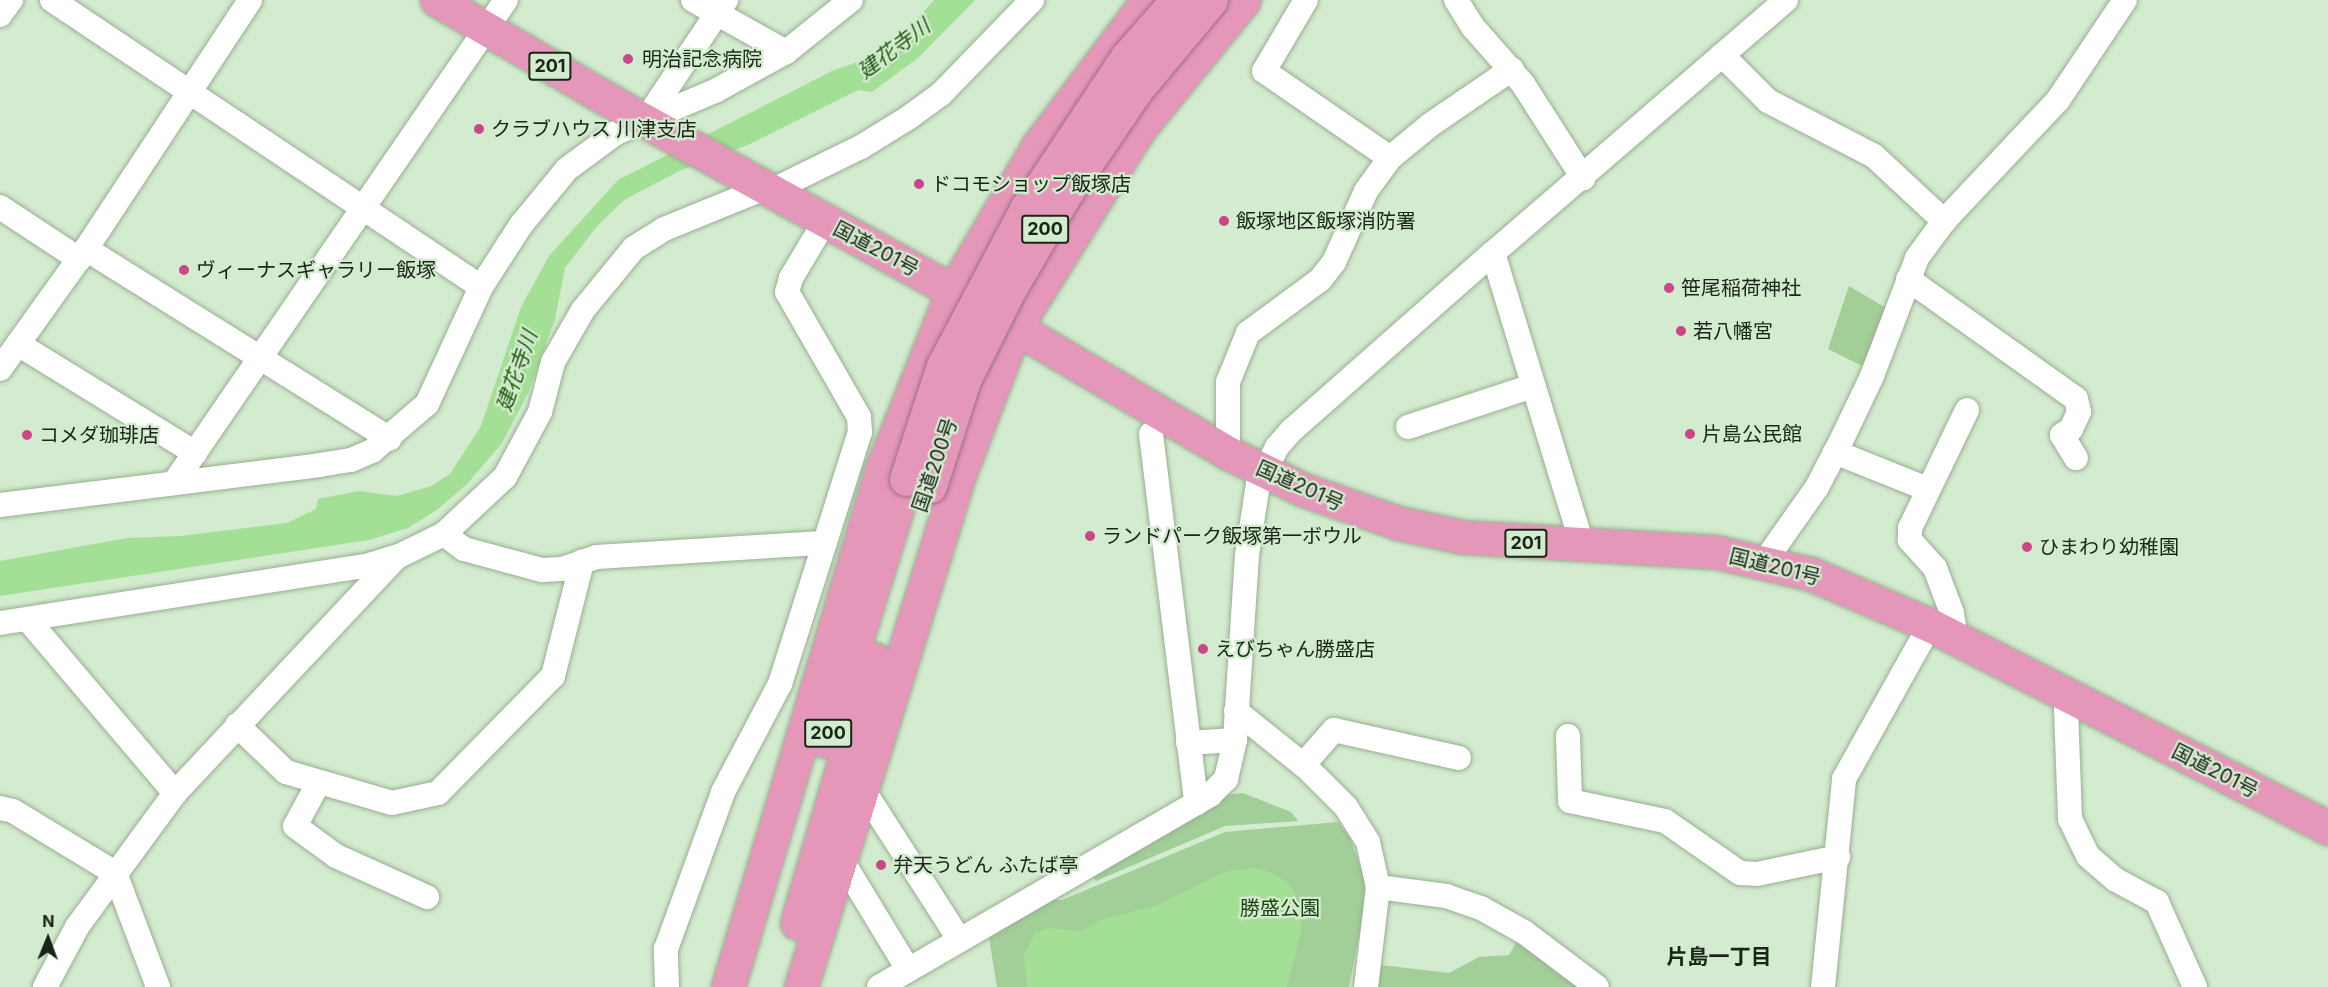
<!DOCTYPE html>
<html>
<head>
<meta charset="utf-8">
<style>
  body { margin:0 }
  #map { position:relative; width:2328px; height:987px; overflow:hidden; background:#d3ebce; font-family:Inter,"Noto Sans JP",sans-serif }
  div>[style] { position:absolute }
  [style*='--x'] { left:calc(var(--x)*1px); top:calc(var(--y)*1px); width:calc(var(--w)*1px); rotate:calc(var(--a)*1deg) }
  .green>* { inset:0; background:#a2ce98 }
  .water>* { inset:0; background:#a4df96 }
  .roads { filter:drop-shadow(0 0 2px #98ae92) drop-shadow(0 0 2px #98ae92) }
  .minor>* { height:24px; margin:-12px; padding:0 12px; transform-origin:12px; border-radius:12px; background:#fff }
  .highway>* { height:33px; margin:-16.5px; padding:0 16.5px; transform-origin:16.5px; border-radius:16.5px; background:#e597b9 }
  .bridges { filter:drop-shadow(0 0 2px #9e6f81) drop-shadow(0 0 2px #9e6f81) }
  .highway-bridge>* { height:33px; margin:-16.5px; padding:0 16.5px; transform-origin:16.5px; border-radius:16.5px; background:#e597b9 }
  .dots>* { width:16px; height:16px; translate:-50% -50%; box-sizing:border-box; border:3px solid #d3ebce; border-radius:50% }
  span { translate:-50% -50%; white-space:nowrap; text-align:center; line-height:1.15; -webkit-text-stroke:4.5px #d3ebce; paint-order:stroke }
  .shield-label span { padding:2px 4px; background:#d3ebce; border:2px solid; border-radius:4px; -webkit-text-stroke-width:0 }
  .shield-label { font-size:18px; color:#1b2419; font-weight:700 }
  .poi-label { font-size:20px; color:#1b2419 }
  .left { translate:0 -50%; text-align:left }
  .street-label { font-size:20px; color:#1b2419 }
  .park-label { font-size:20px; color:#1f4515 }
  .water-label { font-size:21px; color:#245b15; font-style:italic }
  .neighbourhood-label { font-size:21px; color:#1b2419; font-weight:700 }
  .north { position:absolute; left:18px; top:909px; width:60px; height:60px; -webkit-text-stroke:4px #d3ebce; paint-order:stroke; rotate:1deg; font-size:16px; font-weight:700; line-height:24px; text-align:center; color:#1b2419 }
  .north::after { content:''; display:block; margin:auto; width:21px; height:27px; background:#1b2419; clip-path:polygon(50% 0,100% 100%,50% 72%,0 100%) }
</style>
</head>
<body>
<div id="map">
  <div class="green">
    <i style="clip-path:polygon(1849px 286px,1888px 309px,1862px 366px,1828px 349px)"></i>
    <i style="clip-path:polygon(1243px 793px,1291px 812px,1298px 821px,1225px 826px,1096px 881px,1091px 874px,1226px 795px)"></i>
    <i style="clip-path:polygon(1338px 822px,1350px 838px,1364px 877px,1365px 904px,1349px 987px,997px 987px,988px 932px,1046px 899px,1062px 900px,1225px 832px)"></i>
    <i style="clip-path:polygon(1520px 936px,1587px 987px,1376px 987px,1381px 965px,1449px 973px,1479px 957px,1509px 955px)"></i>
  </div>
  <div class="water">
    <i style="clip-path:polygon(934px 0,975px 0,919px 57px,872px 92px,858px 90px,748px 145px,681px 170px,624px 200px,597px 226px,565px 268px,555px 319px,529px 391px,502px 443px,467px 484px,438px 509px,408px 528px,369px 540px,0 596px,0 561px,127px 538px,181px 536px,287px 523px,316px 509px,318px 499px,359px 491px,397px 496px,431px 486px,450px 474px,481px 426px,521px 307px,549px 256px,618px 180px,832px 71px,863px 60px,905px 32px)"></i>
    <i style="clip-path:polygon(1252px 868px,1271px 872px,1289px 884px,1302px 907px,1301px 931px,1287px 987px,1027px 987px,1024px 955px,1035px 933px,1047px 928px,1082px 931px,1101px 920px,1157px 905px,1224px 872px)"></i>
  </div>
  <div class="roads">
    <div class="minor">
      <i style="--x:52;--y:0;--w:516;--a:33.78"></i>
      <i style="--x:693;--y:0;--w:107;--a:29.2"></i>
      <i style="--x:1456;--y:0;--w:32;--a:58"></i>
      <i style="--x:1473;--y:27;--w:76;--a:48.7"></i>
      <i style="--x:1523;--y:84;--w:112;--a:57.4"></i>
      <i style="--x:0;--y:15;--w:19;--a:-54"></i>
      <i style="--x:1722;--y:55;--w:65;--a:45"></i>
      <i style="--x:1768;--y:101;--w:119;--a:27.4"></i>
      <i style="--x:1874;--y:156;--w:96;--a:42.9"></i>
      <i style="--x:645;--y:121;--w:146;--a:-56.2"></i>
      <i style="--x:1390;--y:158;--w:52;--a:-39.5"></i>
      <i style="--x:1430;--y:125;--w:99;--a:-34.3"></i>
      <i style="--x:771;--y:191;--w:100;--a:-26.1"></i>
      <i style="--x:861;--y:147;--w:55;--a:-31.7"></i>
      <i style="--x:908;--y:118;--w:41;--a:-36"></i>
      <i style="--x:941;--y:94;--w:131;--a:-45.9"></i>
      <i style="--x:0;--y:207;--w:95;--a:33.4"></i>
      <i style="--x:86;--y:249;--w:358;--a:32"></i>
      <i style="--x:1493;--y:253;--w:305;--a:73"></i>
      <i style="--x:1908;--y:279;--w:206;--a:35.5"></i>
      <i style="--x:2076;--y:399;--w:13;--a:77"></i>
      <i style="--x:2079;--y:412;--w:19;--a:115"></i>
      <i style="--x:2071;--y:429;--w:11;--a:146"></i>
      <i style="--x:2062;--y:435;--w:27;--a:59"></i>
      <i style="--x:18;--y:344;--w:208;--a:31.6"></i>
      <i style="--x:0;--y:369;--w:148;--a:-54.4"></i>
      <i style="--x:86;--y:249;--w:298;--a:-56.6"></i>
      <i style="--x:1408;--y:427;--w:132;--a:-18.2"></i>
      <i style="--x:1151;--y:434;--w:372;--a:83"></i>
      <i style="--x:1835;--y:452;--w:99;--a:21.9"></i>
      <i style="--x:1228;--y:453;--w:71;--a:-90"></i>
      <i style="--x:1228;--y:382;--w:53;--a:-67.8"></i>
      <i style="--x:1248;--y:333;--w:89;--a:-36.4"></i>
      <i style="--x:1320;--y:280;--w:23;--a:-52"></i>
      <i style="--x:1334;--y:262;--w:78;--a:-65.7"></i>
      <i style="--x:1366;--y:191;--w:41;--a:-54"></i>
      <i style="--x:1390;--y:158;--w:153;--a:-145.4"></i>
      <i style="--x:1264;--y:71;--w:82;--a:-59.4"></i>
      <i style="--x:174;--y:483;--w:586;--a:-55.5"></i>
      <i style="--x:0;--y:505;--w:321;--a:-7.1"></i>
      <i style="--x:319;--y:465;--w:32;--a:-9"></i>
      <i style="--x:351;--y:460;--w:23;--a:-23"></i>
      <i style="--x:372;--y:451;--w:72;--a:-40.5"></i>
      <i style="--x:427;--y:404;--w:129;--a:-65.2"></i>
      <i style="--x:481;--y:287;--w:74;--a:-57.2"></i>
      <i style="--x:521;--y:225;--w:72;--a:-50.6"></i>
      <i style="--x:567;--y:169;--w:61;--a:-36.3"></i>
      <i style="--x:616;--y:133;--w:108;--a:-23"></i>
      <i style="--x:715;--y:91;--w:81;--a:-28.8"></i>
      <i style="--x:786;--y:52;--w:83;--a:-38.7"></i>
      <i style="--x:444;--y:534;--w:25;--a:37"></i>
      <i style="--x:464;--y:549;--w:81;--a:15.1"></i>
      <i style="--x:542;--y:570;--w:20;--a:-3"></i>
      <i style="--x:562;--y:569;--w:37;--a:-19"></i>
      <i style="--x:597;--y:557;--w:225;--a:-3.6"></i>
      <i style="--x:1765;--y:561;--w:90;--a:-54.9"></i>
      <i style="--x:1817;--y:487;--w:54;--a:-62.5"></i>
      <i style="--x:1842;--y:439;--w:70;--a:-64.5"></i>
      <i style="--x:1872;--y:376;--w:126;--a:-69.1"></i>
      <i style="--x:1917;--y:258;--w:46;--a:-53.9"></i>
      <i style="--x:1944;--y:221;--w:166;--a:-46.7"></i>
      <i style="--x:2058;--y:100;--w:120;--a:-56.2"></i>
      <i style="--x:29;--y:621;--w:226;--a:49.7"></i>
      <i style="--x:0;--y:623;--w:370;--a:-8.9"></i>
      <i style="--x:366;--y:566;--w:34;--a:-17"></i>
      <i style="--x:399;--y:556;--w:50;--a:-26.1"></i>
      <i style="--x:444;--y:534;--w:83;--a:-43.1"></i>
      <i style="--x:505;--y:477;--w:74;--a:-61.7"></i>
      <i style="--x:540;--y:412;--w:52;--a:-75.4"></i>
      <i style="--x:553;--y:362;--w:60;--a:-60"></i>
      <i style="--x:583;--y:310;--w:80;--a:-50.6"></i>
      <i style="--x:634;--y:248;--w:36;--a:-32"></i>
      <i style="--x:664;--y:229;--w:109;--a:-22.1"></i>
      <i style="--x:1956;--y:639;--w:26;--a:-99"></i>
      <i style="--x:1952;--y:613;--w:48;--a:-110.7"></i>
      <i style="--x:1935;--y:568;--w:38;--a:-132"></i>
      <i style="--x:1910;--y:540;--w:12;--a:-90"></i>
      <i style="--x:1910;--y:528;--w:131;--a:-64.2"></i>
      <i style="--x:2069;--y:697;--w:12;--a:104"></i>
      <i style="--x:2066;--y:709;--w:110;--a:87.9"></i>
      <i style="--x:2070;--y:819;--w:41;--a:64.1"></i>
      <i style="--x:2088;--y:856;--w:37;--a:41"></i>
      <i style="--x:2116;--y:880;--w:47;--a:28.2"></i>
      <i style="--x:2157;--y:902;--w:93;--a:65.9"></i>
      <i style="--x:1236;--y:711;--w:90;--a:38.7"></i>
      <i style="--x:1306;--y:767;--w:57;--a:45"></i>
      <i style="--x:1346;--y:807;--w:41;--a:57.8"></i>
      <i style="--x:1368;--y:842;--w:46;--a:77.5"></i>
      <i style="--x:1378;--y:887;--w:101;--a:96.8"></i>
      <i style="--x:237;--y:725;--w:68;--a:43.8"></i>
      <i style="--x:286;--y:772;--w:110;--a:16.3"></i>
      <i style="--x:392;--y:803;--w:47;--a:-12.3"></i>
      <i style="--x:438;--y:793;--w:164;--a:-45.5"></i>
      <i style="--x:553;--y:676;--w:118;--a:-75.7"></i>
      <i style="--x:1568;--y:736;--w:65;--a:88.2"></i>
      <i style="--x:1570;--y:801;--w:97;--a:11.9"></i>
      <i style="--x:1665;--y:821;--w:91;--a:34.7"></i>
      <i style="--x:1740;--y:873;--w:17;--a:3"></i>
      <i style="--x:1757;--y:874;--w:83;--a:-11.9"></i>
      <i style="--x:1188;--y:743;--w:47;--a:-3.7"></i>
      <i style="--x:1303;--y:765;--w:47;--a:-48.5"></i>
      <i style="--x:1334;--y:730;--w:128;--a:12.6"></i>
      <i style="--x:319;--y:782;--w:50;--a:118.6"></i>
      <i style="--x:295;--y:826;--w:51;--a:36.2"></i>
      <i style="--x:336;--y:856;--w:100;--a:24.3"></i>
      <i style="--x:862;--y:788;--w:179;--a:57.3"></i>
      <i style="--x:0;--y:808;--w:13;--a:13"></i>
      <i style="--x:13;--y:811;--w:119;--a:31.3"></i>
      <i style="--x:115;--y:873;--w:122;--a:69.3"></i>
      <i style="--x:841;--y:859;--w:129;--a:58.7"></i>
      <i style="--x:1378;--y:887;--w:69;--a:7.5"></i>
      <i style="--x:1446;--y:896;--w:37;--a:19"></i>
      <i style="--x:1481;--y:908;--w:49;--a:29.2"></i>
      <i style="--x:1524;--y:932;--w:91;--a:37"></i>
      <i style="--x:45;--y:987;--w:68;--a:-61.9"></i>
      <i style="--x:77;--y:927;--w:166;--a:-53.8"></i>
      <i style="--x:175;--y:793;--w:324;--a:-46.8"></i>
      <i style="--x:667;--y:987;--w:38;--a:-92"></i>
      <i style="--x:666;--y:949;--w:167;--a:-70"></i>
      <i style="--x:723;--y:792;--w:122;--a:-62.2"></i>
      <i style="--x:780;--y:684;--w:264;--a:-72.4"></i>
      <i style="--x:860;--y:432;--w:15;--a:-94"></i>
      <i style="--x:859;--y:417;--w:144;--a:-119.9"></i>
      <i style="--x:787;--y:292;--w:15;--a:-74"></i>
      <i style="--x:791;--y:278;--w:66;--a:-59.2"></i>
      <i style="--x:879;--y:987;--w:383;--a:-30.1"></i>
      <i style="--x:1210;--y:795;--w:23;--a:-45"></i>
      <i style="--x:1226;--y:779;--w:40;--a:-77"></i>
      <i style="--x:1235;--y:740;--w:185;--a:-86.3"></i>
      <i style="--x:1247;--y:555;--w:72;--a:-81.2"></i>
      <i style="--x:1258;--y:484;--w:42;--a:-62.8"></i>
      <i style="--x:1277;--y:447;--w:23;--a:-49"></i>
      <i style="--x:1292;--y:430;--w:268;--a:-41.4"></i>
      <i style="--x:1493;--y:253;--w:387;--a:-40.8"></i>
      <i style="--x:1823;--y:987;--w:209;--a:-84.2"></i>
      <i style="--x:1844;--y:779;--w:176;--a:-60.8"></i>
    </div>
    <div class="highway">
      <i style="--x:437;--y:0;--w:241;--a:30.2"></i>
      <i style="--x:645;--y:121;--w:352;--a:28.9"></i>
      <i style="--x:953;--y:291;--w:319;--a:30.5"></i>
      <i style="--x:1228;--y:453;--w:85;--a:26"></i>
      <i style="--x:1304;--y:490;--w:100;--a:19.3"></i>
      <i style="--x:1398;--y:523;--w:66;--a:12.2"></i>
      <i style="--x:1463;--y:537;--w:253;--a:3.4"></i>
      <i style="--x:1716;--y:552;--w:98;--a:13"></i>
      <i style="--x:1811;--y:574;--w:129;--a:23.2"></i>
      <i style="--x:1930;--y:625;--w:447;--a:27"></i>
      <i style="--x:825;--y:741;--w:274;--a:-72.8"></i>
      <i style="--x:797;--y:923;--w:275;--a:-73.7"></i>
      <i style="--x:728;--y:987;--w:540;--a:-73.44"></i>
      <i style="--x:882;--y:469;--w:192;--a:-68.3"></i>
      <i style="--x:953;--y:291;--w:168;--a:-59.6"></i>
      <i style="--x:1038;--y:146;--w:183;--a:-53"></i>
      <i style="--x:801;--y:987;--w:536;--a:-72.85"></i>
      <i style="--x:959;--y:475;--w:157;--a:-69.1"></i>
      <i style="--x:1015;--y:328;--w:234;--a:-58.1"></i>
      <i style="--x:1139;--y:129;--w:166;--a:-50.9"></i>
    </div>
  </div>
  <div class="bridges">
    <div class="highway-bridge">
      <i style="--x:906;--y:479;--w:119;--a:-71.9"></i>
      <i style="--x:943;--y:366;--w:178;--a:-62.1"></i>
      <i style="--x:1026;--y:209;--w:182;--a:-56.4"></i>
      <i style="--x:1127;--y:57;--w:76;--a:-48.7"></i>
      <i style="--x:930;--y:486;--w:111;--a:-72.2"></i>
      <i style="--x:964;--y:380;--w:98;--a:-63.4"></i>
      <i style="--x:1008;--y:292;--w:111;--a:-59.7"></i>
      <i style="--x:1064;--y:196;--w:128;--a:-55.8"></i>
      <i style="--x:1136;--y:90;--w:117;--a:-50.2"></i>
    </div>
  </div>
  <div class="dots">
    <i style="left:628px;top:59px;background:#ca4589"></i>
    <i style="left:479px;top:129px;background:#ca4589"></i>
    <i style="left:919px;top:184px;background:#ca4589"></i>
    <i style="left:1224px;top:221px;background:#ca4589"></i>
    <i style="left:184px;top:270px;background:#ca4589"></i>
    <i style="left:1669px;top:288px;background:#ca4589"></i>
    <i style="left:1681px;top:331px;background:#ca4589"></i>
    <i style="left:1690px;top:434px;background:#ca4589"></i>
    <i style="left:27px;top:435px;background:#ca4589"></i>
    <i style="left:1090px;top:536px;background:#ca4589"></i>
    <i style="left:2027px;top:547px;background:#ca4589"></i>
    <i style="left:1203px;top:649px;background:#ca4589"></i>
    <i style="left:881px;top:865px;background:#ca4589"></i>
  </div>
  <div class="shield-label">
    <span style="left:550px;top:66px">201</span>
    <span style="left:1045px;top:229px">200</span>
    <span style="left:1526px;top:543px">201</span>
    <span style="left:828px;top:733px">200</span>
  </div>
  <div class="poi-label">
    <span class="left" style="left:642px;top:59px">明治記念病院</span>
    <span class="left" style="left:491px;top:129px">クラブハウス 川津支店</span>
    <span class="left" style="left:931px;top:184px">ドコモショップ飯塚店</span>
    <span class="left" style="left:1236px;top:221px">飯塚地区飯塚消防署</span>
    <span class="left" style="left:196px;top:270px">ヴィーナスギャラリー飯塚</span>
    <span class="left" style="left:1681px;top:288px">笹尾稲荷神社</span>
    <span class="left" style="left:1693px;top:331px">若八幡宮</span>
    <span class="left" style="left:1702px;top:434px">片島公民館</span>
    <span class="left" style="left:39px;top:435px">コメダ珈琲店</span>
    <span class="left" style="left:1102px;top:536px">ランドパーク飯塚第一ボウル</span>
    <span class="left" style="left:2039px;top:547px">ひまわり幼稚園</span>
    <span class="left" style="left:1215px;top:649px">えびちゃん勝盛店</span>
    <span class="left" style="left:893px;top:865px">弁天うどん ふたば亭</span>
  </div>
  <div class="street-label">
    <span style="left:876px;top:249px;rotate:28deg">国道201号</span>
    <span style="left:935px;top:465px;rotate:-71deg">国道200号</span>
    <span style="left:1300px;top:486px;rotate:24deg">国道201号</span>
    <span style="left:1775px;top:567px;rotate:14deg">国道201号</span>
    <span style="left:2215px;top:771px;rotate:27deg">国道201号</span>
  </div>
  <div class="park-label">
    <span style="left:1280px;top:908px">勝盛公園</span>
  </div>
  <div class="water-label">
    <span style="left:894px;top:49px;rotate:-37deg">建花寺川</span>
    <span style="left:517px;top:371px;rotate:-71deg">建花寺川</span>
  </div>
  <div class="neighbourhood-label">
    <span style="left:1719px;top:957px">片島一丁目</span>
  </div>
  <div class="north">N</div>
</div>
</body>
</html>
